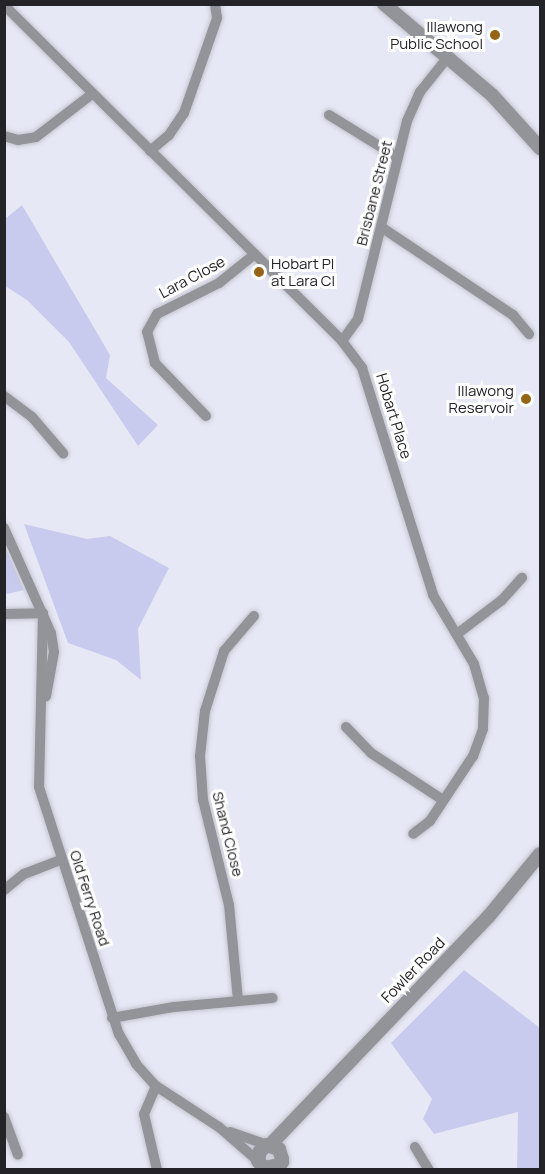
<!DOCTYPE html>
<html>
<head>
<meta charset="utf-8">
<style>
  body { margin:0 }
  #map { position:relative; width:545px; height:1174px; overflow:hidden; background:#e7e8f5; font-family:Manrope,sans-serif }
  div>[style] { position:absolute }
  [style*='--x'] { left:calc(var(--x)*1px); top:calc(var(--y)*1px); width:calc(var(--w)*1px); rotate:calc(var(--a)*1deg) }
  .green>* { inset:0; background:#c9cbee }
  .roads { filter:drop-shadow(0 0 2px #c4c5d0) drop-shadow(0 0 2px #c4c5d0) }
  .minor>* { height:10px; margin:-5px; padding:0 5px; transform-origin:5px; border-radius:5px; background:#939499 }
  .tertiary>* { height:14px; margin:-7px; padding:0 7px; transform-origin:7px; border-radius:7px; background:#939499 }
  .dots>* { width:16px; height:16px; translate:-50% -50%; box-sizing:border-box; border:3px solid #fff; border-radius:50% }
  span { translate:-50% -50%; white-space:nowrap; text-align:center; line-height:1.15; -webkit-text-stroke:6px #fff; paint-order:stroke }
  .poi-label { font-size:15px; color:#242428 }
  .right { translate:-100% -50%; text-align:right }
  .left { translate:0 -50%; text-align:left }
  .street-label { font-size:15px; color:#242428 }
  .frame { position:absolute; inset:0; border:6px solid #242428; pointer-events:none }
</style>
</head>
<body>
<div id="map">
  <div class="green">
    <i style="clip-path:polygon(22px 205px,110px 355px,106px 378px,158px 425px,138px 446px,69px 342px,27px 300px,5px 286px,5px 219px)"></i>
    <i style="clip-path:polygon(24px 524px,87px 539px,110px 536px,169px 568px,138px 629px,141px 680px,116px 660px,68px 643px)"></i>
    <i style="clip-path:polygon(5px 547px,24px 590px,7px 594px,4px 593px)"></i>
    <i style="clip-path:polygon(464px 970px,540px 1028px,540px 1169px,517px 1169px,518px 1112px,434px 1134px,423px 1119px,432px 1099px,391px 1043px)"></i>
  </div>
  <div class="roads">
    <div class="minor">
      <i style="--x:4;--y:5;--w:477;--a:44.8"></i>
      <i style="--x:342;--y:341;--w:34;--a:53"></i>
      <i style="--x:362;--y:368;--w:238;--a:72.6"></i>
      <i style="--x:433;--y:595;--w:80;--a:59.3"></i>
      <i style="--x:474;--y:664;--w:35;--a:74"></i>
      <i style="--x:484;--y:698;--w:31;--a:92"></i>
      <i style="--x:483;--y:729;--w:29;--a:110"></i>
      <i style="--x:473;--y:756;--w:78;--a:123.5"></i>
      <i style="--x:430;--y:821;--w:21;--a:143"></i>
      <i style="--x:329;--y:115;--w:80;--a:31.7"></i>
      <i style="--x:4;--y:136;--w:15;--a:16"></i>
      <i style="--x:18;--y:140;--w:18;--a:-9"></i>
      <i style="--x:36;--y:137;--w:71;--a:-37.5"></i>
      <i style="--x:150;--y:151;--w:25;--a:-40"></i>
      <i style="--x:169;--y:135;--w:27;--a:-56"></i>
      <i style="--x:184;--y:113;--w:101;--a:-70.8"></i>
      <i style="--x:217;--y:18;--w:14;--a:-98"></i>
      <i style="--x:381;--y:227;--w:159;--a:33.7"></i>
      <i style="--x:513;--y:315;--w:25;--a:50"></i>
      <i style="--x:342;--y:341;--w:27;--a:-54"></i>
      <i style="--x:358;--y:319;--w:204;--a:-76.1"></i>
      <i style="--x:407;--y:121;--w:32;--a:-66"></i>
      <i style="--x:420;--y:92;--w:43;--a:-51.5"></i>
      <i style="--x:4;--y:396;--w:35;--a:37"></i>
      <i style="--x:32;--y:417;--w:48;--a:49.3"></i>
      <i style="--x:206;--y:416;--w:74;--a:-133.9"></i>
      <i style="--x:155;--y:363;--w:32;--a:-104"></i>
      <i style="--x:147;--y:332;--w:21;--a:-61"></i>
      <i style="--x:157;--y:314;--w:69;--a:-26.6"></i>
      <i style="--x:219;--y:283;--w:46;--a:-38.9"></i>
      <i style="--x:4;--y:528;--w:115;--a:65.9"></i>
      <i style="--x:51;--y:633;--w:19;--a:81"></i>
      <i style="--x:54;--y:652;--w:45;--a:100.3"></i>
      <i style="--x:43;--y:613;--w:174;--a:91.3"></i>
      <i style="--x:39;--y:787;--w:260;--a:72.1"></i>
      <i style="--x:119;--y:1034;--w:34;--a:60"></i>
      <i style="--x:136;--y:1064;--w:30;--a:48"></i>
      <i style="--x:156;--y:1086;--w:75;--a:33.1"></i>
      <i style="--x:219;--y:1127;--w:52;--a:41.1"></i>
      <i style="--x:4;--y:614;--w:39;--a:-1"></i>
      <i style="--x:457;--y:634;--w:56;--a:-37.1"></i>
      <i style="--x:502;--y:600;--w:30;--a:-48"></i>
      <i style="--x:346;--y:727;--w:36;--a:46"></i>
      <i style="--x:371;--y:753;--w:86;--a:33.1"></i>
      <i style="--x:4;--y:890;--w:26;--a:-39"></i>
      <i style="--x:24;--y:874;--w:40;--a:-21"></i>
      <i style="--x:238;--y:1000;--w:95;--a:-95.4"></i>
      <i style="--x:229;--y:905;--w:108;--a:-103.9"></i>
      <i style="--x:203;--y:800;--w:44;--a:-93.9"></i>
      <i style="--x:200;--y:756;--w:45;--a:-83.7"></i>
      <i style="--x:205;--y:711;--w:63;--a:-72.4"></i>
      <i style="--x:224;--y:651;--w:46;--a:-49.4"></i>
      <i style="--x:112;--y:1018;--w:63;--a:-10.1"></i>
      <i style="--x:174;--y:1007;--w:99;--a:-5.2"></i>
      <i style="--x:156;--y:1086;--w:30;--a:113"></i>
      <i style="--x:144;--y:1114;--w:57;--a:76.9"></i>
      <i style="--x:4;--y:1117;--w:40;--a:69.8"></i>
      <i style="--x:230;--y:1132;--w:39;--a:19"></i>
      <i style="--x:415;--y:1147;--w:27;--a:59"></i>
    </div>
    <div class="tertiary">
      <i style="--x:384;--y:4;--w:141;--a:40.1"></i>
      <i style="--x:492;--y:95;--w:72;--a:47.8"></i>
      <i style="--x:270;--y:1145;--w:317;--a:-46.3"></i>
      <i style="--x:489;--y:916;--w:80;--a:-50.6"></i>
      <i style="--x:277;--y:1170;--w:6;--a:-59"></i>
      <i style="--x:280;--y:1165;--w:4;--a:-56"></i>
      <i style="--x:282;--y:1162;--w:3;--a:-90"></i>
      <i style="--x:282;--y:1159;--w:10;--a:-107"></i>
      <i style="--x:279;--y:1149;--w:13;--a:-162"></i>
      <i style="--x:267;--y:1145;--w:9;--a:139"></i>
      <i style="--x:260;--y:1151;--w:10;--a:101"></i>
      <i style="--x:258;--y:1161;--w:9;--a:49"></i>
      <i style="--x:264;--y:1168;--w:16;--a:-11"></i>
    </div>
  </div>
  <div class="dots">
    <i style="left:495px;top:35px;background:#966416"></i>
    <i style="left:259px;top:272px;background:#966416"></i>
    <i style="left:526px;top:399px;background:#966416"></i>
  </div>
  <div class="poi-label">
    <span class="right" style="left:483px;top:35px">Illawong<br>Public School</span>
    <span class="left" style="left:271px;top:272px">Hobart Pl<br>at Lara Cl</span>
    <span class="right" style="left:514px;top:399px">Illawong<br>Reservoir</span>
  </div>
  <div class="street-label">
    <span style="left:374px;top:193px;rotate:-76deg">Brisbane Street</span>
    <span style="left:192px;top:277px;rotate:-28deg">Lara Close</span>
    <span style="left:394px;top:416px;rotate:73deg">Hobart Place</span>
    <span style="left:228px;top:834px;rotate:76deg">Shand Close</span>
    <span style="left:90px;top:898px;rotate:72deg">Old Ferry Road</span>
    <span style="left:413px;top:970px;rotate:-46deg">Fowler Road</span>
  </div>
  <div class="frame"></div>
</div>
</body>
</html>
